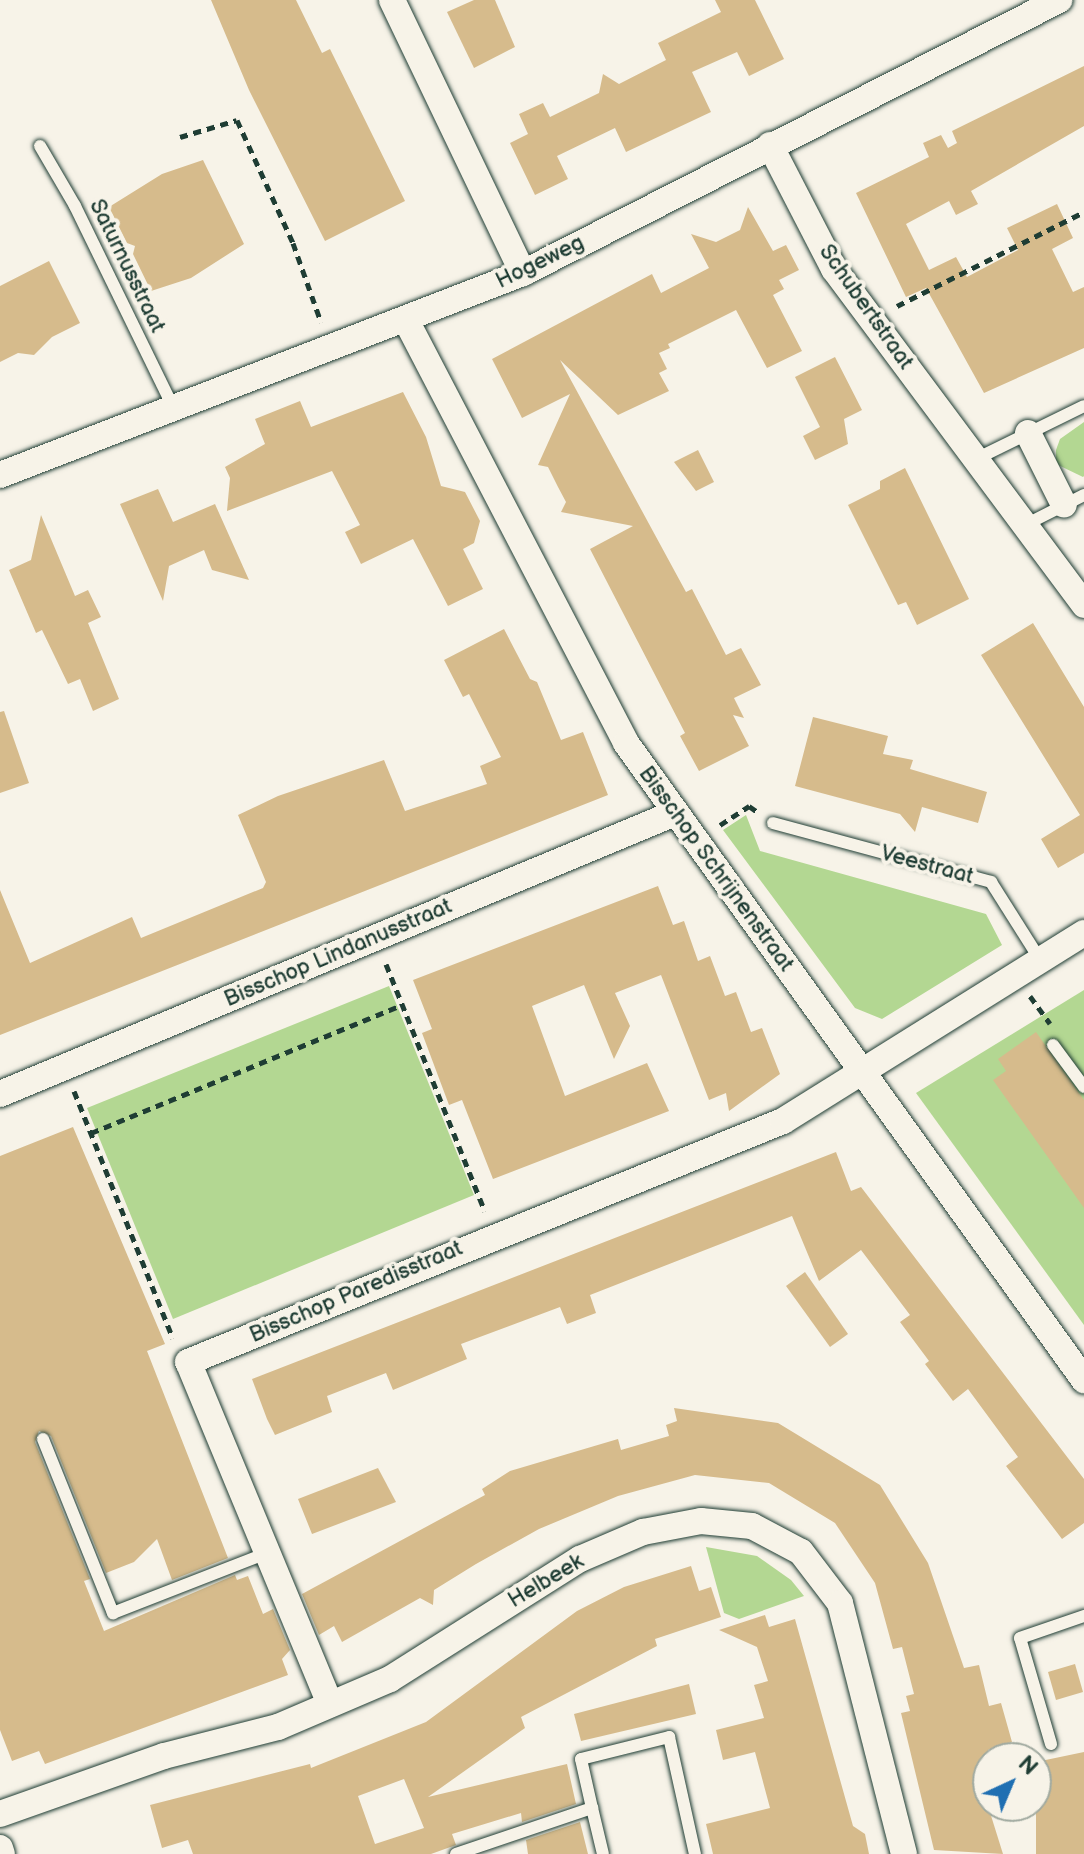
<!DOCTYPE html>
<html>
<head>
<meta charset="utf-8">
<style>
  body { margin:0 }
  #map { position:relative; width:1084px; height:1854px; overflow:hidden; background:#f7f3e8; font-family:"Balsamiq Sans",sans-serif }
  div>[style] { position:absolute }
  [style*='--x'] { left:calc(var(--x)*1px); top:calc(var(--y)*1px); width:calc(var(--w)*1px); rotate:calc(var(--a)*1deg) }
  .green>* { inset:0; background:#b3d792 }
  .building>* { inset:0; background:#d6bb8c }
  .path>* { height:5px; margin-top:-2.5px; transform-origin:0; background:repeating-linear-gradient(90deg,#1f3d34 0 8px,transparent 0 14px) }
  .roads { filter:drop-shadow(0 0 2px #1f3d34) drop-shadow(0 0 2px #1f3d34) }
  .lane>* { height:12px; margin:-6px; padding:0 6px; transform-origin:6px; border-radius:6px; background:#f7f3e8 }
  .street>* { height:26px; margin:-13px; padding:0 13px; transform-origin:13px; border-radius:13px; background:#f7f3e8 }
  span { translate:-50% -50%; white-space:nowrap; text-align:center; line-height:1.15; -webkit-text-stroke:8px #f7f3e8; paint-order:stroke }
  .street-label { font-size:22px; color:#1f3d34 }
  .north { position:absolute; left:972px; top:1742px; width:80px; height:80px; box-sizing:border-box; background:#f7f3e8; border:2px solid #a1aaa0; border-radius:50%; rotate:44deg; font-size:22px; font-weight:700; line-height:32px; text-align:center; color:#1f3d34 }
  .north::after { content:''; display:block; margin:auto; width:28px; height:36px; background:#1f6fb2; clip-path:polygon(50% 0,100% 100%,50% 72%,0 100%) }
</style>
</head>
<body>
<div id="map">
  <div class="green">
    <i style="clip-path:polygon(1084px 422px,1084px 476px,1083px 477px,1056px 464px,1056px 450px,1060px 439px)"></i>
    <i style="clip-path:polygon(746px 815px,760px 851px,986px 914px,1002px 945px,882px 1019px,855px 1008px,723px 830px)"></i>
    <i style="clip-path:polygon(389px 986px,474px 1195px,173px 1319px,87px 1108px)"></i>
    <i style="clip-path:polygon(1084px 990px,1084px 1325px,916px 1093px)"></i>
    <i style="clip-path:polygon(706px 1547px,757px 1556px,791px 1580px,804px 1596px,739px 1619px,724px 1613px)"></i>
  </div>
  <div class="building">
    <i style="clip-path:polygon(211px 0,296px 0,322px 53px,330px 49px,405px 201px,325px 241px,249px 90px)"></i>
    <i style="clip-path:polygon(474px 0,495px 0,515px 47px,474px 68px,447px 12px)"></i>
    <i style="clip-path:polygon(715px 0,755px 0,784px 59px,749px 76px,737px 52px,692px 72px,711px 112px,626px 152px,615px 128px,557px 156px,568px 179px,535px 195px,510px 143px,528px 134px,519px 114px,543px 103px,550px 117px,599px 93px,603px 74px,619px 84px,666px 60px,658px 43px,721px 12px)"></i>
    <i style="clip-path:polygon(1084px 66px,1084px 126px,971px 191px,978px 204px,956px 215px,949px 201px,906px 224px,929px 270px,956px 257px,967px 277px,1018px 250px,1007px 228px,1057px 204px,1073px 238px,1052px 249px,1073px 292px,1084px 287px,1084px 348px,984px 393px,926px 288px,906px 297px,856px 193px,929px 157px,923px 143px,941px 135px,948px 148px,957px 143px,952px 131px)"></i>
    <i style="clip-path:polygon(203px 160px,244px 244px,191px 278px,151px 291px,133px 254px,135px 246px,127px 243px,109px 207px,162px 174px)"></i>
    <i style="clip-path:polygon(748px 207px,773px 251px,786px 245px,799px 270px,779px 280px,784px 289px,773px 295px,802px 351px,767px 368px,736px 310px,668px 344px,670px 348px,659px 353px,667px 369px,659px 373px,669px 391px,618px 415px,560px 360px,686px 592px,692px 589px,726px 655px,741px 648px,761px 685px,734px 698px,744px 718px,733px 715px,749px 746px,699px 771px,680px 736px,685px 733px,590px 549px,633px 526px,561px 512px,566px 502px,558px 487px,548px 467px,538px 465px,570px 394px,522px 418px,492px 359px,652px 274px,661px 293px,709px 268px,691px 234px,716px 242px,740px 230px)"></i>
    <i style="clip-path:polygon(49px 261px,80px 323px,52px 337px,34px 355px,18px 353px,0 362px,0 286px)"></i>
    <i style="clip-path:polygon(835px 357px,862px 410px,844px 419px,848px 444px,815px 460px,803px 436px,820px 427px,795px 377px)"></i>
    <i style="clip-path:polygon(403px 392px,426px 437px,441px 486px,465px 492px,480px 521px,474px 543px,463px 549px,483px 589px,448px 606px,413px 539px,361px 564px,345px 532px,360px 525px,332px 471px,227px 511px,230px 478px,225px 467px,265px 444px,255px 419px,300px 401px,311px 427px)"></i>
    <i style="clip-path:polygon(698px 450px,714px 482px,696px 491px,674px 462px)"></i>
    <i style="clip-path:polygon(905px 468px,969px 599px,917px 625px,906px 602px,898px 605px,848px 505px,880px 489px,880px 481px)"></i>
    <i style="clip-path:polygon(158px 489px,173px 522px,215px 504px,249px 580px,212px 570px,204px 550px,169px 566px,163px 601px,120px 504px)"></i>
    <i style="clip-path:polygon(41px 515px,75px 596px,88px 590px,101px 617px,88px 623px,119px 699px,93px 711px,80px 679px,68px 684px,42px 630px,36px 633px,9px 570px,31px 560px)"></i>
    <i style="clip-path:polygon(1033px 623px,1084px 707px,1084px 853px,1058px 868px,1041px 839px,1080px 815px,981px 655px)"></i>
    <i style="clip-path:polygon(504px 629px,530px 679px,537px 682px,561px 740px,583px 732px,608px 795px,0 1035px,0 890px,30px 963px,132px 917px,141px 938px,263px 888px,266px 882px,238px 815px,278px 796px,384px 760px,405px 811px,487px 784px,480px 766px,501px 757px,469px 694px,463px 697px,444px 660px)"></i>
    <i style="clip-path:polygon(4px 711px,29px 783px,0 793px,0 712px)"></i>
    <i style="clip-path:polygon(813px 717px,888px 736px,883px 754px,913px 760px,910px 769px,987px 792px,978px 823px,922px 807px,915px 832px,900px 814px,795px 786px)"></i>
    <i style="clip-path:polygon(658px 886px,673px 925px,684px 921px,698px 961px,710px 956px,725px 996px,736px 992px,751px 1032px,762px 1028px,780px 1074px,729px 1111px,726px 1093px,709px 1100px,661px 975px,615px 993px,630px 1026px,614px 1059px,584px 985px,532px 1006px,565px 1096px,647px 1063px,669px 1111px,493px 1179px,462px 1100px,449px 1105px,422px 1033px,432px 1029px,413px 980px)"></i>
    <i style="clip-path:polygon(1036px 1032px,1084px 1100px,1084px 1208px,993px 1080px,1006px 1071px,998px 1059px)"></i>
    <i style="clip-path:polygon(73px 1127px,165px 1344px,147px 1351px,228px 1558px,172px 1580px,157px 1539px,134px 1562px,106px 1573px,51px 1436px,39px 1431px,35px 1442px,90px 1579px,84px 1581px,104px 1631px,235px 1575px,237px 1580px,248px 1576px,263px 1614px,273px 1609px,290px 1650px,282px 1659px,288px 1675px,45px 1764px,39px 1751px,12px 1761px,0 1730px,0 1156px)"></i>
    <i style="clip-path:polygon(836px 1152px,851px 1191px,861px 1187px,1084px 1479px,1084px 1523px,1062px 1539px,1006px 1466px,1018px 1457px,968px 1389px,953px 1401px,925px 1364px,929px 1361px,900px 1322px,910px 1315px,861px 1250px,819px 1281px,792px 1216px,590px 1295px,596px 1313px,567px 1324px,560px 1307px,461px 1344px,467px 1359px,393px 1390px,386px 1373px,327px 1396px,332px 1412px,275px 1435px,267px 1419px,252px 1379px)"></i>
    <i style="clip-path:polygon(805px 1272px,848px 1334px,830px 1347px,786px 1286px)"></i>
    <i style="clip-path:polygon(674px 1408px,778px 1423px,880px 1485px,928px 1563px,964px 1668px,979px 1665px,989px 1706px,1001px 1703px,1012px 1742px,988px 1750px,988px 1806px,1003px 1854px,934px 1850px,901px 1713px,910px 1711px,906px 1696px,914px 1694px,902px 1647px,893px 1649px,875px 1583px,835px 1523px,769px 1483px,695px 1475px,618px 1496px,539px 1529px,476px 1564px,434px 1590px,433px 1605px,420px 1598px,342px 1642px,334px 1626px,319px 1635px,302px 1594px,485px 1495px,482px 1489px,510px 1471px,618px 1439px,621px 1450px,669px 1436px,666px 1425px,677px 1421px)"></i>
    <i style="clip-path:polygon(378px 1468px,396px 1502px,312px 1534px,298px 1499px)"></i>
    <i style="clip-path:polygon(evenodd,691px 1566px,699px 1591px,711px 1587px,721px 1617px,655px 1639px,657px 1646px,521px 1717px,525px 1728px,428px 1797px,567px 1764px,576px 1804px,522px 1822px,521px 1813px,452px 1834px,456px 1845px,431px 1854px,193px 1854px,188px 1840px,162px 1848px,150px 1805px,310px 1764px,311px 1768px,426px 1722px,577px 1611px,624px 1587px,691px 1566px,404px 1779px,424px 1828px,375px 1844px,358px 1796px,404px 1779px)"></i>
    <i style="clip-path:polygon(765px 1615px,769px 1627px,795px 1619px,853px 1826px,865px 1834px,869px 1854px,713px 1854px,706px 1824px,770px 1808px,755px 1752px,723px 1760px,716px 1730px,764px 1718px,754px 1685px,768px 1681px,757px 1647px,719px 1630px)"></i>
    <i style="clip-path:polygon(1075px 1664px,1083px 1692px,1056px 1700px,1048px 1672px)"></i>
    <i style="clip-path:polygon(689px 1684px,696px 1714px,581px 1741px,574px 1714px)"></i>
    <i style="clip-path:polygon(1084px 1752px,1084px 1854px,1036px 1854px,1036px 1762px)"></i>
    <i style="clip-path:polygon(580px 1822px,588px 1854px,528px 1854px,526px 1840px)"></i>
  </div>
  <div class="path">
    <i style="--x:180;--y:137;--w:59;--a:-16.6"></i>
    <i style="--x:237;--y:120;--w:135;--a:65.5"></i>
    <i style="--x:293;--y:243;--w:84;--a:70.5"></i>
    <i style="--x:897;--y:306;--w:209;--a:-26.7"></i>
    <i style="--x:720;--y:825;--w:35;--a:-33"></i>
    <i style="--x:749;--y:806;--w:12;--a:35"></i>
    <i style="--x:386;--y:964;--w:266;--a:68.2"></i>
    <i style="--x:1030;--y:996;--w:34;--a:54"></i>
    <i style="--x:74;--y:1091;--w:266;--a:68.2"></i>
    <i style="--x:91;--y:1133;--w:336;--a:-22.4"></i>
  </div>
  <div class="roads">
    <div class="lane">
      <i style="--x:40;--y:146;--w:69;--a:59.7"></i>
      <i style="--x:75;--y:206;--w:224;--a:64"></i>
      <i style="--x:976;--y:459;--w:120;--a:-26.1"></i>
      <i style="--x:1025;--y:525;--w:66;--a:-27"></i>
      <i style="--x:773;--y:823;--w:226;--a:15.1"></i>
      <i style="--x:991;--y:882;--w:93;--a:57.7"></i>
      <i style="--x:1053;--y:1045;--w:52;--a:53.6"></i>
      <i style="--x:43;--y:1439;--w:188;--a:68.1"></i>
      <i style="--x:113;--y:1613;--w:162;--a:-21.3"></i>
      <i style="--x:1051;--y:1744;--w:110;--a:-106.3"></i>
      <i style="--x:1020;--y:1638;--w:68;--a:-19"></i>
      <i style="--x:592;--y:1808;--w:50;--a:-102.7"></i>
      <i style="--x:581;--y:1759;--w:91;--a:-14"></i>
      <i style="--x:669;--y:1737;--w:120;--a:77.5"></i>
      <i style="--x:456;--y:1854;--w:144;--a:-18.7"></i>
      <i style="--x:592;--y:1808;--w:47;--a:76.6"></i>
    </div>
    <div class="street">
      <i style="--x:392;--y:0;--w:303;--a:64.4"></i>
      <i style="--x:770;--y:145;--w:140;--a:62.7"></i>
      <i style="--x:834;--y:269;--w:419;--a:53.3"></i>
      <i style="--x:407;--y:322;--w:475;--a:62.5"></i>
      <i style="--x:626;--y:743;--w:785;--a:54.28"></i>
      <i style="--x:1028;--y:433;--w:80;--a:63.4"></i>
      <i style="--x:0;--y:475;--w:561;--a:-21.12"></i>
      <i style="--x:523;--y:273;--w:602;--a:-26.99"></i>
      <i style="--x:0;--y:1094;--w:731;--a:-22.6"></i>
      <i style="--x:330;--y:1704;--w:370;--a:-112.5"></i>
      <i style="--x:188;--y:1362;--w:642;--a:-22.05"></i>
      <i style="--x:783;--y:1121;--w:355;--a:-32"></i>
      <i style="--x:0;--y:1814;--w:174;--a:-19.5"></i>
      <i style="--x:164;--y:1756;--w:118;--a:-14.3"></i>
      <i style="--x:278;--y:1727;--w:122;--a:-23.2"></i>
      <i style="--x:390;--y:1679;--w:225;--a:-32.3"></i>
      <i style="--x:580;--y:1559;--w:69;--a:-23.2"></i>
      <i style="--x:643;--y:1532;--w:59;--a:-10.7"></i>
      <i style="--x:701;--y:1521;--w:51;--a:5.6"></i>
      <i style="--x:752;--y:1526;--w:55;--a:28"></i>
      <i style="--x:801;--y:1552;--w:64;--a:52.6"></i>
      <i style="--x:840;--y:1603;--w:259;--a:75.7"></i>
      <i style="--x:0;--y:1848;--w:6;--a:72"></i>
    </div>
  </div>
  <div class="street-label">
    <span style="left:540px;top:262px;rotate:-26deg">Hogeweg</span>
    <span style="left:127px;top:266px;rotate:64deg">Saturnusstraat</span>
    <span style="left:866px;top:307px;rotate:55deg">Schubertstraat</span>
    <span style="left:927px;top:865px;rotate:15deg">Veestraat</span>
    <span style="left:716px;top:869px;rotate:54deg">Bisschop Schrijnenstraat</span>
    <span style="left:338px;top:953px;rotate:-23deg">Bisschop Lindanusstraat</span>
    <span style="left:356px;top:1292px;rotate:-23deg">Bisschop Paredisstraat</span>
    <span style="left:546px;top:1581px;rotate:-31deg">Helbeek</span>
  </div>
  <div class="north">N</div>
</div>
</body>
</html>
